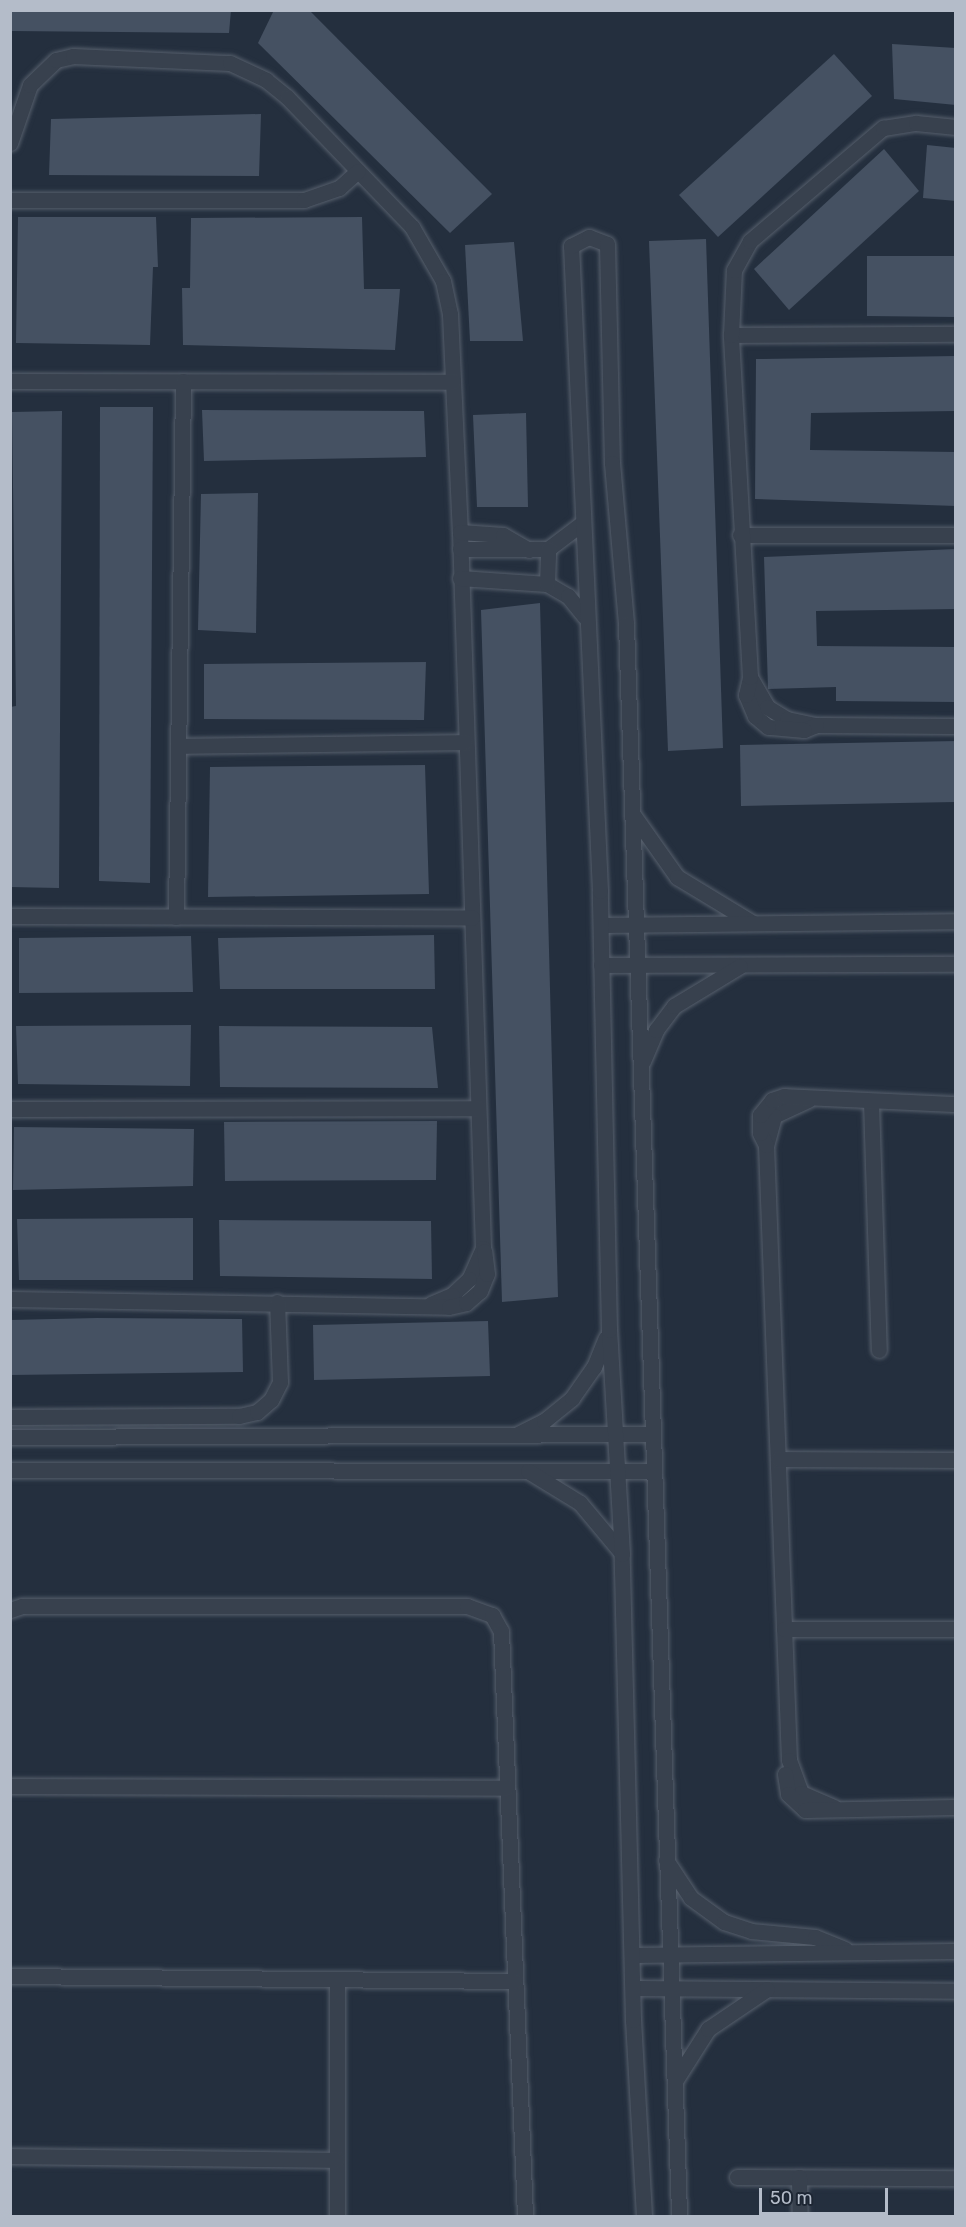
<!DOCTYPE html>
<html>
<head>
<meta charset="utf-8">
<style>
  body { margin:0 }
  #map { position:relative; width:966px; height:2227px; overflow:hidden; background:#242f3e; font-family:Rubik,sans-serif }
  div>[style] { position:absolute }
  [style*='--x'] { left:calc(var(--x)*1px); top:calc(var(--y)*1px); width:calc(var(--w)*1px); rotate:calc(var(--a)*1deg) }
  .building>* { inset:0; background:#455162 }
  .roads { filter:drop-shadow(0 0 2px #565f6c) drop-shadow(0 0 2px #565f6c) }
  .minor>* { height:15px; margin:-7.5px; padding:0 7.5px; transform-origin:7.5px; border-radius:7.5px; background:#38414e }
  span { translate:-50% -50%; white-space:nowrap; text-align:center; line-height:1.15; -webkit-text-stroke:4.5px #1d2633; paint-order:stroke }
  .frame { position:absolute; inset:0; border:12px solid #b4bcc9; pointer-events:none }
  .scale { position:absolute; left:759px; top:2188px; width:129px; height:27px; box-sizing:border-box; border:3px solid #b4bcc9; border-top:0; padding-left:8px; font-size:18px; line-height:21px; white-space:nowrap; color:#b4bcc9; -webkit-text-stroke:4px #1d2633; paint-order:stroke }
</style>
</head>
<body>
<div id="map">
  <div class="building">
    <i style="clip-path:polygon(10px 10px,231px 10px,229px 33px,10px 31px)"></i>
    <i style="clip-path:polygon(274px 10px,309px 10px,492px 194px,450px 233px,258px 43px)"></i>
    <i style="clip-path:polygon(892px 44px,956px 48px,956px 105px,894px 99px)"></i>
    <i style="clip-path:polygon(834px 54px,872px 96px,718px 237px,679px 195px)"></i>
    <i style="clip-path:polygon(261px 114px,259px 176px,49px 175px,51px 119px)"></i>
    <i style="clip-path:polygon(927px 145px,956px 148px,956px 201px,923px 198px)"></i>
    <i style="clip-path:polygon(884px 149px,919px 191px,789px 310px,754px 269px)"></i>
    <i style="clip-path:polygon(18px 217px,156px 217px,158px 267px,153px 267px,150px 345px,16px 343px)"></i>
    <i style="clip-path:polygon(362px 217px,364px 289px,400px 289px,395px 350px,183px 345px,182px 288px,190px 288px,191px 218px)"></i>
    <i style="clip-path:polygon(706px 239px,723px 748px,668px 751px,649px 241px)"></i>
    <i style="clip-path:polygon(514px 242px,523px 341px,470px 341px,465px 245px)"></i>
    <i style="clip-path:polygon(867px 256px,956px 256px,956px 317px,867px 316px)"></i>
    <i style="clip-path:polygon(956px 356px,956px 411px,811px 413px,810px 450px,956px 452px,956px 506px,755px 499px,756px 359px)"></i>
    <i style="clip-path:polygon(100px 407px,153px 407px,150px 883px,99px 881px)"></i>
    <i style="clip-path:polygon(202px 410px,424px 411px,426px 457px,204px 461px)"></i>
    <i style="clip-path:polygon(62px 411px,59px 888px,10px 887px,10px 707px,16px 706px,12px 412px)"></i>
    <i style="clip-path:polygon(526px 413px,528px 507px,477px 507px,473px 415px)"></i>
    <i style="clip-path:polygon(258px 493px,256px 633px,198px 630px,201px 494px)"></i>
    <i style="clip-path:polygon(956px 549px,956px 609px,816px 611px,817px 646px,956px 647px,956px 702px,836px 701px,836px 687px,768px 689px,764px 557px)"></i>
    <i style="clip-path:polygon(540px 603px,558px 1297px,502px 1302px,481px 610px)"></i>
    <i style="clip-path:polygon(426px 662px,424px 720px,204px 719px,204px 664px)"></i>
    <i style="clip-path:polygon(956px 741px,956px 802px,741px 806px,740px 745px)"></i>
    <i style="clip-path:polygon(425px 765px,429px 894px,208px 897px,210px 767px)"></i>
    <i style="clip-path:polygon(434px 935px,435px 989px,220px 989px,218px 938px)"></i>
    <i style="clip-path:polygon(191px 936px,193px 992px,19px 993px,19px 938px)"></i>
    <i style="clip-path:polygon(191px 1025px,190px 1086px,18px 1084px,16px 1026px)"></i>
    <i style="clip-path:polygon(219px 1026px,432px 1027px,438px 1088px,220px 1087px)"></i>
    <i style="clip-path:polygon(437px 1121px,436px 1180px,225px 1181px,224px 1122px)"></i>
    <i style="clip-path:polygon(14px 1127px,194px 1129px,193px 1186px,13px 1190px)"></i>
    <i style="clip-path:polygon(193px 1218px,193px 1280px,19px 1280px,17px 1219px)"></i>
    <i style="clip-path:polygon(219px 1220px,431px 1221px,432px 1279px,220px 1276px)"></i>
    <i style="clip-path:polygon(97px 1318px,242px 1319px,243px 1372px,10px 1375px,10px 1320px)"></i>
    <i style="clip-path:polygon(488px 1321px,490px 1376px,314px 1380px,313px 1325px)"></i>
  </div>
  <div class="roads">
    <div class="minor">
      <i style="--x:10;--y:143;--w:61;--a:-71"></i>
      <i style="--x:30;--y:85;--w:36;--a:-44"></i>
      <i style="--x:56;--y:60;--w:17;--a:-13"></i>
      <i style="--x:73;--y:56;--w:157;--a:2.6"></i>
      <i style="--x:230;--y:63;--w:40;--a:25"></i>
      <i style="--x:266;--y:80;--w:27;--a:39"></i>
      <i style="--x:287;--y:97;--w:180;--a:46.1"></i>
      <i style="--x:412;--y:227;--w:62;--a:60.1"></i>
      <i style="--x:443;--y:281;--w:34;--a:78"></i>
      <i style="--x:450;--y:314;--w:218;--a:87.4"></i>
      <i style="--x:460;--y:532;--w:716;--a:88.16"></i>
      <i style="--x:483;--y:1248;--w:34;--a:114"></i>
      <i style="--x:469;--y:1279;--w:23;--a:137"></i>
      <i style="--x:452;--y:1295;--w:23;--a:157"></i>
      <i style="--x:10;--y:200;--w:294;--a:0"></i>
      <i style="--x:304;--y:200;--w:37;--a:-19"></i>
      <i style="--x:339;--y:188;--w:25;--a:-42"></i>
      <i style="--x:731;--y:335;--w:225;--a:-0.3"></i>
      <i style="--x:10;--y:381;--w:443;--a:0.1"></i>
      <i style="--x:460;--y:532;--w:43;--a:4"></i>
      <i style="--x:503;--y:535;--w:30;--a:30"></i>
      <i style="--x:740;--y:535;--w:216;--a:0"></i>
      <i style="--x:460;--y:549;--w:88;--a:0"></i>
      <i style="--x:548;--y:549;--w:41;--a:-37.1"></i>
      <i style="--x:460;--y:578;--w:87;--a:3.9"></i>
      <i style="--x:547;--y:584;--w:24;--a:30"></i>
      <i style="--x:568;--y:596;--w:26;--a:51"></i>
      <i style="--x:547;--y:584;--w:35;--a:-88"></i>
      <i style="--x:750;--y:677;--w:34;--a:60"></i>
      <i style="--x:767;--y:707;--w:23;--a:31"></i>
      <i style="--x:787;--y:719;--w:30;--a:12"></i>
      <i style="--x:816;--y:725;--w:140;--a:0.4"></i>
      <i style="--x:816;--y:725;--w:13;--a:157"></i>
      <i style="--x:804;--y:730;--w:36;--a:-175"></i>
      <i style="--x:768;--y:727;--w:17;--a:-140"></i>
      <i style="--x:755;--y:716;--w:23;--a:-113"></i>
      <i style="--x:746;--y:695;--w:18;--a:-77"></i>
      <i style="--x:750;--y:677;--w:343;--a:-93.2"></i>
      <i style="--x:731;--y:335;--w:65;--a:-87.4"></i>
      <i style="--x:734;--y:270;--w:33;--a:-61"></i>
      <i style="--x:750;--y:241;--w:175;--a:-40.4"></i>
      <i style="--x:883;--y:128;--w:33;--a:-9"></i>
      <i style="--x:916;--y:123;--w:40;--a:5.7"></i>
      <i style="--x:178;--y:746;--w:287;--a:-0.8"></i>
      <i style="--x:634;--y:816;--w:75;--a:54.8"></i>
      <i style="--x:677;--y:877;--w:89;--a:31.2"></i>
      <i style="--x:10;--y:916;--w:462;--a:0.2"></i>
      <i style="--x:176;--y:917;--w:536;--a:-89.25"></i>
      <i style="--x:601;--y:925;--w:355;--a:-0.6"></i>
      <i style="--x:601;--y:965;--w:355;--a:-0.2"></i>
      <i style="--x:643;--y:1061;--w:34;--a:-67"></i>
      <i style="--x:656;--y:1030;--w:30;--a:-53"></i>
      <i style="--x:674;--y:1006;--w:77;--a:-31.2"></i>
      <i style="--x:808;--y:1100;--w:38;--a:155"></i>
      <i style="--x:774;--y:1116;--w:30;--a:105"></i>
      <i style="--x:766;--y:1145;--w:615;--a:87.86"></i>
      <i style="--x:789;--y:1760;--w:35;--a:70"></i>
      <i style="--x:801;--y:1793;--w:36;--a:23"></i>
      <i style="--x:871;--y:1102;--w:248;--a:88.2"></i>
      <i style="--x:10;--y:1109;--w:468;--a:-0.1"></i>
      <i style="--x:766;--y:1145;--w:13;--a:-117"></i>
      <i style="--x:760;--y:1133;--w:18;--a:-90"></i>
      <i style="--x:760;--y:1115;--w:19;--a:-51"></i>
      <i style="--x:772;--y:1100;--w:13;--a:-18"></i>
      <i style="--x:784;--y:1096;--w:172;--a:2.7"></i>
      <i style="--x:10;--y:1299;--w:439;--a:1"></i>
      <i style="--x:449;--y:1307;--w:17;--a:-13"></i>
      <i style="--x:466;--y:1303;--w:18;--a:-41"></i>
      <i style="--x:480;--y:1291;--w:18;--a:-68"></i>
      <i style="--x:487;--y:1274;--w:23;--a:-97"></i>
      <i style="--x:10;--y:1417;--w:229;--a:-0.3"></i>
      <i style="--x:239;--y:1416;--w:18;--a:-13"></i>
      <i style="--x:257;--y:1412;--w:18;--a:-41"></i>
      <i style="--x:271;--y:1400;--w:20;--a:-63"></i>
      <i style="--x:280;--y:1382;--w:80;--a:-92.1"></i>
      <i style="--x:518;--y:1434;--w:29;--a:-27"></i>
      <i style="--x:544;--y:1421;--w:36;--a:-39"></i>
      <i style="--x:572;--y:1398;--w:38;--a:-55"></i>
      <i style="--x:594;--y:1367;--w:31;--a:-68"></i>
      <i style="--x:10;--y:1437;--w:642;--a:-0.27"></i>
      <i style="--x:778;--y:1459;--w:178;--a:0.3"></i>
      <i style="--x:10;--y:1470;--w:642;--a:0.09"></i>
      <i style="--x:528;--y:1471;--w:61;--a:31.6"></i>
      <i style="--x:580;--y:1503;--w:64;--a:50.1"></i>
      <i style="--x:10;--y:1610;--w:13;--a:-18"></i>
      <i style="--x:22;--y:1606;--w:445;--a:0"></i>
      <i style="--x:467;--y:1606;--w:27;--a:20"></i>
      <i style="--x:492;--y:1615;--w:18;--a:61"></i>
      <i style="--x:501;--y:1631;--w:585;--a:87.65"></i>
      <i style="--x:784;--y:1629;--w:172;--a:0"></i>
      <i style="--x:785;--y:1774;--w:20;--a:81"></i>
      <i style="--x:788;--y:1794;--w:23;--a:43"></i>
      <i style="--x:805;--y:1810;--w:151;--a:-1.1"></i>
      <i style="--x:10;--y:1786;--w:496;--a:0.2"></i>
      <i style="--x:666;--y:1860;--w:45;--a:56.7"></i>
      <i style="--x:691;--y:1898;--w:41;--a:36"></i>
      <i style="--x:724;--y:1922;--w:28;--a:18"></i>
      <i style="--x:751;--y:1931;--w:64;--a:5.4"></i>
      <i style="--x:815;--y:1937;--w:32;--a:22"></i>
      <i style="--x:632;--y:1955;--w:324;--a:-0.7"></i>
      <i style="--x:10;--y:1976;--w:505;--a:0.57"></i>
      <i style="--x:337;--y:1979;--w:237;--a:90"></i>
      <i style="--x:633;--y:1988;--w:323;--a:0.5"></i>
      <i style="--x:675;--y:2081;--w:62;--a:-57.6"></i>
      <i style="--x:708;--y:2029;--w:71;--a:-34.1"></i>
      <i style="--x:10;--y:2156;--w:327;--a:0.7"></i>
      <i style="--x:737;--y:2177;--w:219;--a:0.3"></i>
      <i style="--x:799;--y:2177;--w:39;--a:89"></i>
      <i style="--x:644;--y:2216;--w:196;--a:-93.2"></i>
      <i style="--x:633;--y:2020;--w:466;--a:-91.4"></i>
      <i style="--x:622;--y:1554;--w:224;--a:-93.3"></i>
      <i style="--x:609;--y:1330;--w:439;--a:-91.2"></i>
      <i style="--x:600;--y:891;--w:646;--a:-92.57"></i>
      <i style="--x:571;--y:246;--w:20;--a:-27"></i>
      <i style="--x:589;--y:237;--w:19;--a:21"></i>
      <i style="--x:607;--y:244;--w:219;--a:88.7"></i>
      <i style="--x:612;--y:463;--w:162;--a:85"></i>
      <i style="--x:626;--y:624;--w:1593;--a:88.09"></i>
    </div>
  </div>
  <div class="frame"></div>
  <div class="scale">50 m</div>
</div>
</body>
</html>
